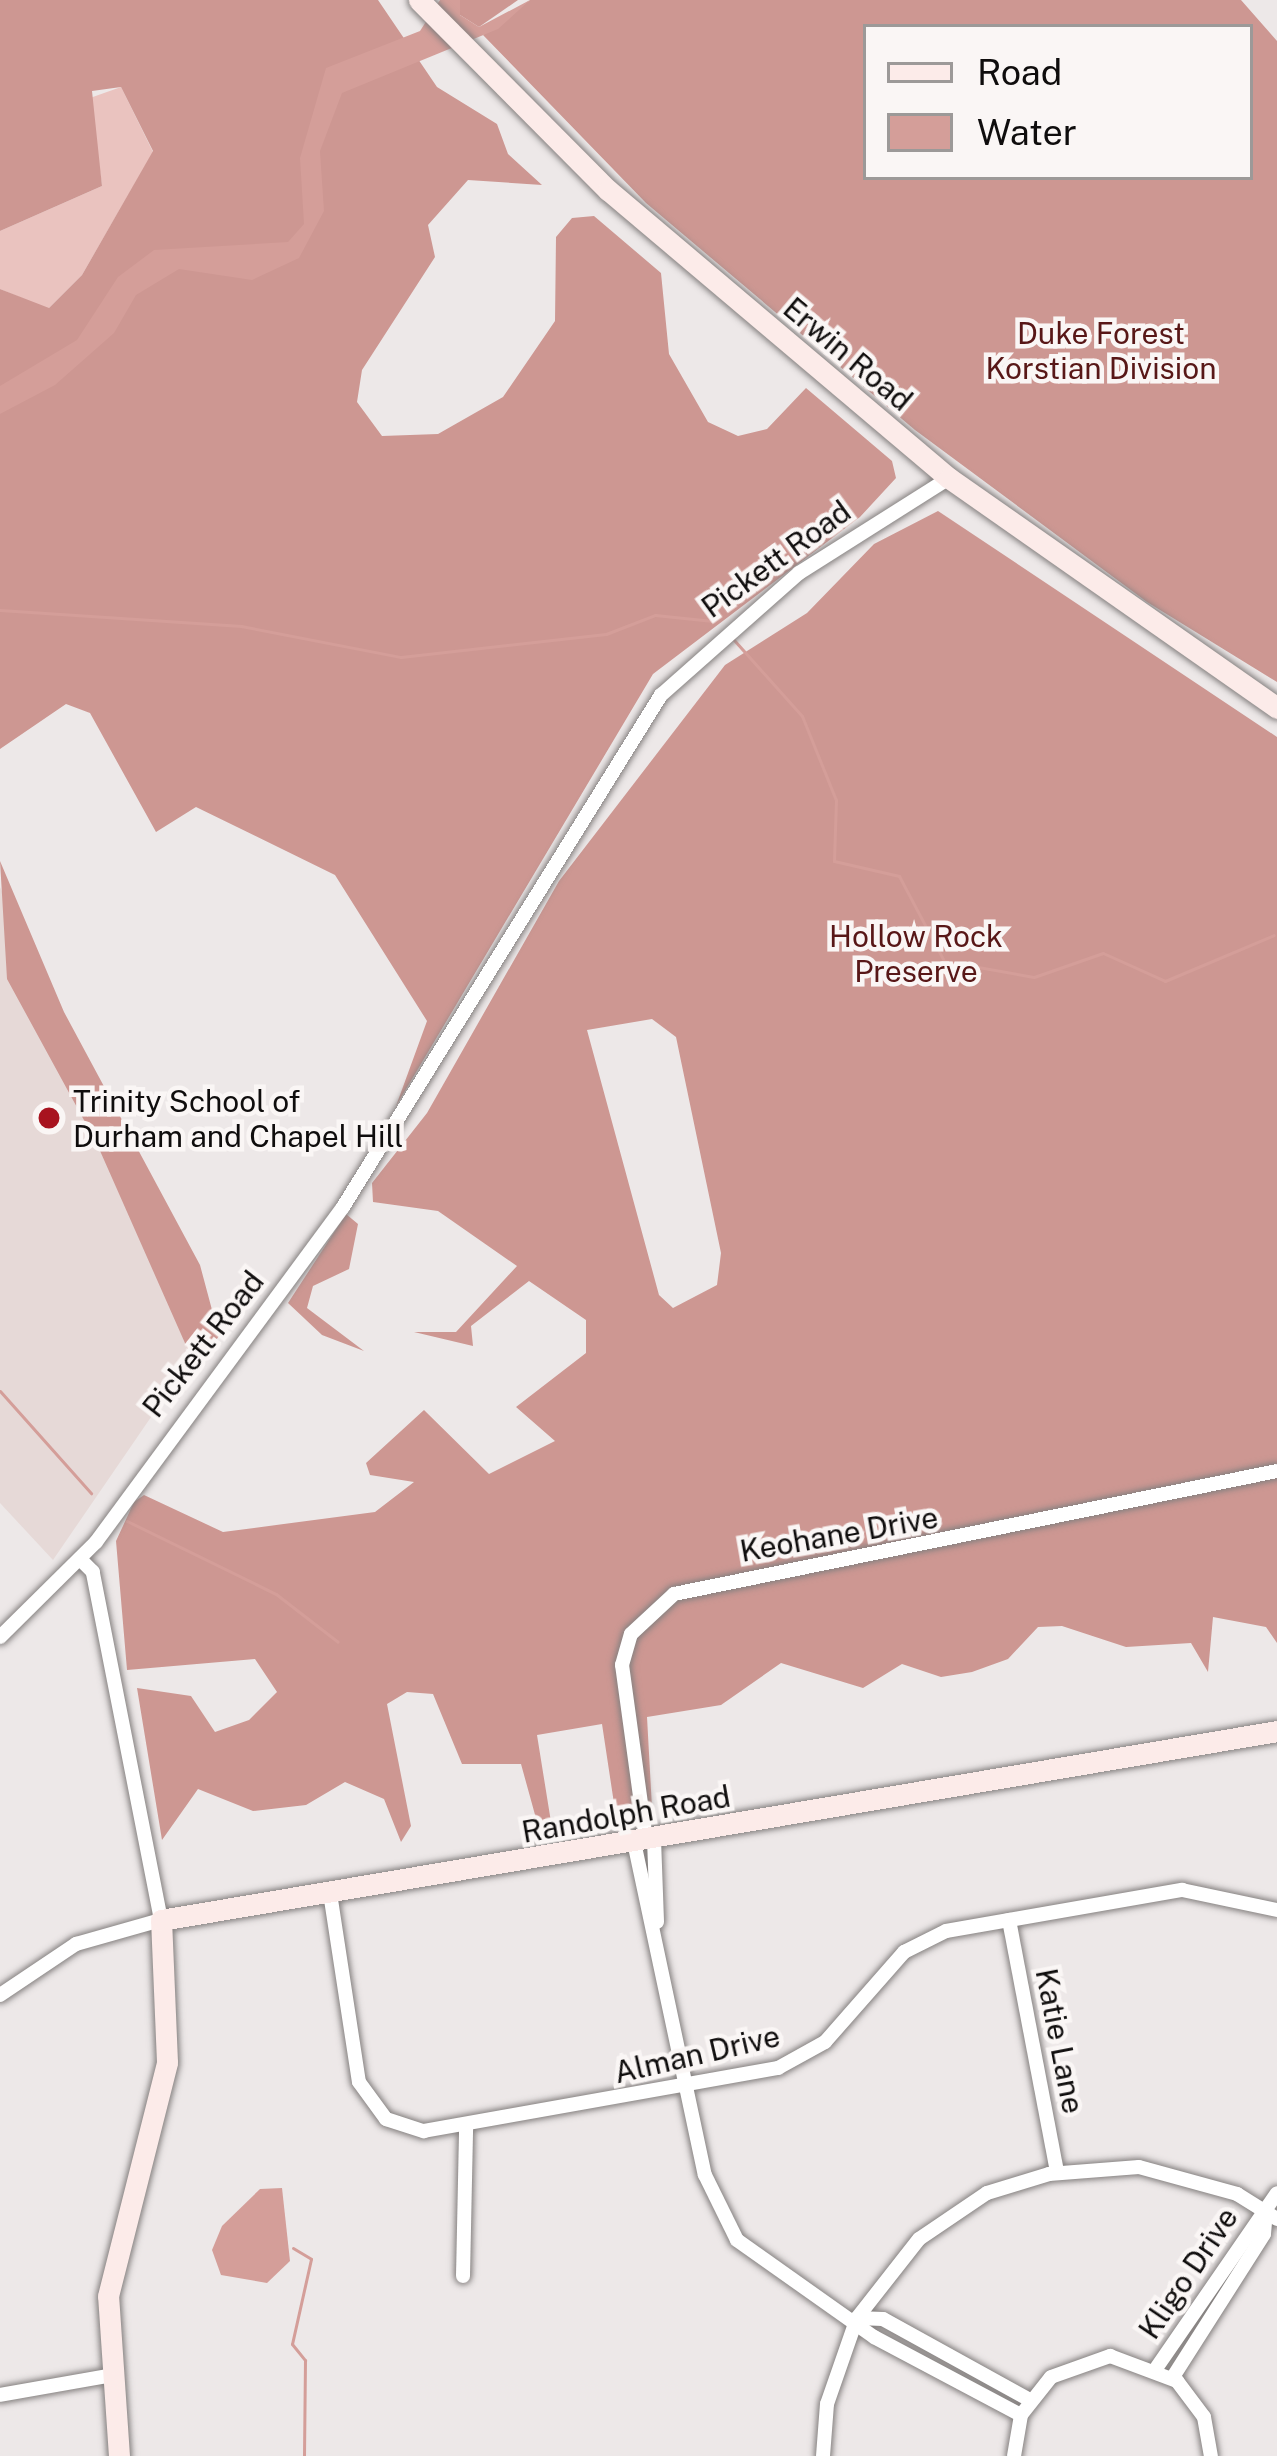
<!DOCTYPE html>
<html>
<head>
<meta charset="utf-8">
<style>
  body { margin:0 }
  #map { position:relative; width:1277px; height:2456px; overflow:hidden; background:#ede8e8; font-family:"Public Sans",sans-serif }
  div>[style] { position:absolute }
  [style*='--x'] { left:calc(var(--x)*1px); top:calc(var(--y)*1px); width:calc(var(--w)*1px); rotate:calc(var(--a)*1deg) }
  .built>* { inset:0; background:#e6d9d7 }
  .green>* { inset:0; background:#eac3bf }
  .forest>* { inset:0; background:#cd9792 }
  .water>* { inset:0; background:#d49e99 }
  .stream>* { height:3px; margin:-1.5px; padding:0 1.5px; transform-origin:1.5px; border-radius:1.5px; background:#d49e99 }
  .roads { filter:drop-shadow(0 0 3px #858180) drop-shadow(0 0 3px #858180) }
  .street>* { height:14px; margin:-7px; padding:0 7px; transform-origin:7px; border-radius:7px; background:#fff }
  .secondary>* { height:21px; margin:-10.5px; padding:0 10.5px; transform-origin:10.5px; border-radius:10.5px; background:#fcebe9 }
  .dots>* { width:33px; height:33px; translate:-50% -50%; box-sizing:border-box; border:6px solid #faf6f5; border-radius:50% }
  span { translate:-50% -50%; white-space:nowrap; text-align:center; line-height:1.15; -webkit-text-stroke:9px #faf6f5; paint-order:stroke }
  .park-label { font-size:30px; color:#581717 }
  .street-label { font-size:30px; color:#0f0d0d }
  .poi-label { font-size:30px; color:#0f0d0d }
  .left { translate:0 -50%; text-align:left }
  .legend { position:absolute; left:863px; top:24px; width:390px; height:156px; box-sizing:border-box; background:#faf6f5; border:3px solid #9c9998; margin:0; padding:15px 21px; list-style:none; font-size:36px; color:#0f0d0d }
  .legend li { display:flex; align-items:center; gap:24px; height:60px }
  .legend b { width:60px; border:3px solid #9c9998 }
</style>
</head>
<body>
<div id="map">
  <div class="built">
    <i style="clip-path:polygon(0 887px,197px 1350px,53px 1560px,0 1503px)"></i>
  </div>
  <div class="green">
    <i style="clip-path:polygon(121px 87px,153px 152px,82px 275px,48px 309px,0 289px,0 231px,102px 186px,90px 98px)"></i>
  </div>
  <div class="forest">
    <i style="clip-path:polygon(0 0,378px 0,437px 87px,497px 124px,508px 154px,542px 185px,468px 180px,428px 225px,435px 257px,362px 370px,357px 402px,382px 436px,438px 434px,503px 397px,555px 321px,556px 237px,572px 218px,594px 216px,661px 273px,669px 354px,708px 422px,738px 436px,767px 429px,806px 388px,892px 461px,896px 478px,860px 517px,653px 674px,396px 1106px,427px 1021px,335px 875px,196px 807px,156px 832px,90px 713px,66px 704px,0 749px,0 289px,49px 308px,82px 275px,153px 151px,121px 87px,92px 91px,102px 186px,0 231px)"></i>
    <i style="clip-path:polygon(460px 0,518px 0,479px 27px,460px 15px)"></i>
    <i style="clip-path:polygon(evenodd,530px 0,1241px 0,1277px 41px,1277px 682px,1147px 602px,915px 430px,646px 203px,483px 35px,530px 0,866px 27px,1250px 27px,1250px 177px,866px 177px,866px 27px)"></i>
    <i style="clip-path:polygon(evenodd,938px 511px,1277px 737px,1277px 1643px,1266px 1627px,1213px 1617px,1208px 1672px,1191px 1643px,1126px 1647px,1062px 1626px,1038px 1627px,1008px 1659px,972px 1672px,941px 1677px,902px 1664px,863px 1688px,781px 1663px,721px 1705px,647px 1717px,652px 1808px,615px 1810px,602px 1724px,537px 1735px,551px 1822px,537px 1822px,521px 1764px,462px 1764px,433px 1694px,407px 1692px,387px 1704px,411px 1826px,401px 1842px,384px 1799px,345px 1782px,306px 1805px,253px 1811px,198px 1789px,162px 1840px,137px 1688px,191px 1696px,215px 1732px,249px 1720px,277px 1692px,255px 1659px,127px 1670px,116px 1541px,134px 1502px,144px 1495px,223px 1532px,375px 1512px,414px 1482px,370px 1475px,366px 1463px,424px 1410px,489px 1474px,555px 1441px,516px 1407px,586px 1353px,586px 1320px,529px 1281px,471px 1326px,473px 1346px,414px 1332px,456px 1332px,517px 1266px,438px 1211px,373px 1202px,372px 1183px,427px 1113px,559px 881px,725px 665px,807px 613px,874px 544px,938px 511px,652px 1019px,676px 1037px,721px 1253px,717px 1285px,673px 1308px,659px 1295px,587px 1030px,652px 1019px)"></i>
    <i style="clip-path:polygon(0 861px,64px 1012px,200px 1265px,219px 1336px,196px 1368px,97px 1144px,7px 979px)"></i>
    <i style="clip-path:polygon(346px 1214px,358px 1224px,349px 1269px,313px 1286px,307px 1308px,364px 1351px,322px 1335px,288px 1303px)"></i>
  </div>
  <div class="water">
    <i style="clip-path:polygon(440px 0,460px 0,460px 15px,479px 27px,530px 0,498px 29px,342px 93px,320px 151px,324px 211px,299px 258px,252px 280px,179px 269px,136px 295px,114px 333px,55px 385px,0 414px,0 386px,77px 340px,118px 277px,154px 250px,288px 242px,304px 224px,300px 158px,326px 68px,420px 31px)"></i>
    <i style="clip-path:polygon(282px 2188px,290px 2261px,267px 2283px,221px 2275px,212px 2250px,222px 2226px,260px 2189px)"></i>
  </div>
  <div class="stream">
    <i style="--x:0;--y:610;--w:242;--a:3.8"></i>
    <i style="--x:241;--y:626;--w:163;--a:11"></i>
    <i style="--x:401;--y:657;--w:206;--a:-6.4"></i>
    <i style="--x:606;--y:634;--w:53;--a:-21.2"></i>
    <i style="--x:655;--y:615;--w:58;--a:5.9"></i>
    <i style="--x:734;--y:640;--w:102;--a:48.2"></i>
    <i style="--x:802;--y:716;--w:91;--a:68"></i>
    <i style="--x:836;--y:800;--w:61;--a:91.9"></i>
    <i style="--x:834;--y:861;--w:67;--a:13"></i>
    <i style="--x:899;--y:876;--w:96;--a:62.1"></i>
    <i style="--x:944;--y:961;--w:91;--a:10.1"></i>
    <i style="--x:1034;--y:977;--w:73;--a:-19.2"></i>
    <i style="--x:1103;--y:953;--w:68;--a:24.3"></i>
    <i style="--x:1165;--y:981;--w:118;--a:-22.9"></i>
    <i style="--x:0;--y:1391;--w:137;--a:48.3"></i>
    <i style="--x:127;--y:1521;--w:166;--a:26.1"></i>
    <i style="--x:276;--y:1594;--w:78;--a:37.7"></i>
    <i style="--x:293;--y:2248;--w:21;--a:31"></i>
    <i style="--x:311;--y:2259;--w:87;--a:102.6"></i>
    <i style="--x:292;--y:2344;--w:21;--a:51"></i>
    <i style="--x:305;--y:2360;--w:96;--a:90.6"></i>
  </div>
  <div class="roads">
    <div class="street">
      <i style="--x:0;--y:1637;--w:135;--a:-44.7"></i>
      <i style="--x:96;--y:1542;--w:416;--a:-53.6"></i>
      <i style="--x:343;--y:1207;--w:603;--a:-58.16"></i>
      <i style="--x:661;--y:695;--w:184;--a:-41.5"></i>
      <i style="--x:799;--y:573;--w:178;--a:-32.3"></i>
      <i style="--x:654;--y:1839;--w:83;--a:87.9"></i>
      <i style="--x:646;--y:1840;--w:177;--a:-97.8"></i>
      <i style="--x:622;--y:1665;--w:32;--a:-74"></i>
      <i style="--x:631;--y:1634;--w:59;--a:-42.9"></i>
      <i style="--x:674;--y:1594;--w:615;--a:-11.53"></i>
      <i style="--x:634;--y:1842;--w:340;--a:78"></i>
      <i style="--x:705;--y:2175;--w:72;--a:63.8"></i>
      <i style="--x:737;--y:2240;--w:168;--a:35.3"></i>
      <i style="--x:874;--y:2337;--w:166;--a:28"></i>
      <i style="--x:330;--y:1893;--w:191;--a:81.3"></i>
      <i style="--x:359;--y:2082;--w:46;--a:53.9"></i>
      <i style="--x:386;--y:2119;--w:40;--a:18"></i>
      <i style="--x:424;--y:2131;--w:360;--a:-10.1"></i>
      <i style="--x:778;--y:2068;--w:54;--a:-29"></i>
      <i style="--x:825;--y:2042;--w:120;--a:-48.7"></i>
      <i style="--x:904;--y:1952;--w:47;--a:-26.6"></i>
      <i style="--x:946;--y:1931;--w:240;--a:-9.9"></i>
      <i style="--x:1182;--y:1890;--w:97;--a:11.9"></i>
      <i style="--x:1009;--y:1920;--w:257;--a:79.2"></i>
      <i style="--x:0;--y:1995;--w:92;--a:-33.9"></i>
      <i style="--x:76;--y:1944;--w:88;--a:-15.8"></i>
      <i style="--x:161;--y:1920;--w:355;--a:-101.1"></i>
      <i style="--x:93;--y:1572;--w:17;--a:-135"></i>
      <i style="--x:463;--y:2276;--w:149;--a:-88.8"></i>
      <i style="--x:857;--y:2318;--w:26;--a:2"></i>
      <i style="--x:883;--y:2319;--w:168;--a:28.9"></i>
      <i style="--x:1157;--y:2367;--w:211;--a:-55.4"></i>
      <i style="--x:1173;--y:2377;--w:169;--a:-57.5"></i>
      <i style="--x:1264;--y:2234;--w:23;--a:-85"></i>
      <i style="--x:0;--y:2395;--w:110;--a:-10"></i>
      <i style="--x:823;--y:2456;--w:52;--a:-85.6"></i>
      <i style="--x:827;--y:2404;--w:91;--a:-70.8"></i>
      <i style="--x:857;--y:2318;--w:100;--a:-51.9"></i>
      <i style="--x:919;--y:2239;--w:82;--a:-34.1"></i>
      <i style="--x:987;--y:2193;--w:65;--a:-17"></i>
      <i style="--x:1049;--y:2174;--w:90;--a:-4.4"></i>
      <i style="--x:1139;--y:2167;--w:102;--a:15.4"></i>
      <i style="--x:1237;--y:2194;--w:47;--a:32"></i>
      <i style="--x:1014;--y:2456;--w:42;--a:-80.3"></i>
      <i style="--x:1021;--y:2415;--w:48;--a:-51.7"></i>
      <i style="--x:1051;--y:2377;--w:63;--a:-19.6"></i>
      <i style="--x:1110;--y:2356;--w:72;--a:20.5"></i>
      <i style="--x:1177;--y:2381;--w:45;--a:53.1"></i>
      <i style="--x:1204;--y:2417;--w:40;--a:80"></i>
    </div>
    <div class="secondary">
      <i style="--x:419;--y:0;--w:268;--a:45.2"></i>
      <i style="--x:608;--y:190;--w:446;--a:40.2"></i>
      <i style="--x:949;--y:478;--w:401;--a:35"></i>
      <i style="--x:119;--y:2456;--w:160;--a:-93.9"></i>
      <i style="--x:108;--y:2296;--w:241;--a:-75.8"></i>
      <i style="--x:167;--y:2062;--w:142;--a:-92.4"></i>
      <i style="--x:161;--y:1920;--w:1132;--a:-9.61"></i>
    </div>
  </div>
  <div class="dots">
    <i style="left:49px;top:1118px;background:#a8131f"></i>
  </div>
  <div class="park-label">
    <span style="left:1101px;top:350px">Duke Forest<br>Korstian Division</span>
    <span style="left:916px;top:953px">Hollow Rock<br>Preserve</span>
  </div>
  <div class="street-label">
    <span style="left:848px;top:354px;rotate:40deg">Erwin Road</span>
    <span style="left:776px;top:559px;rotate:-36deg">Pickett Road</span>
    <span style="left:203px;top:1344px;rotate:-52deg">Pickett Road</span>
    <span style="left:839px;top:1534px;rotate:-10deg">Keohane Drive</span>
    <span style="left:626px;top:1814px;rotate:-10deg">Randolph Road</span>
    <span style="left:1060px;top:2041px;rotate:79deg">Katie Lane</span>
    <span style="left:697px;top:2054px;rotate:-13deg">Alman Drive</span>
    <span style="left:1188px;top:2273px;rotate:-56deg">Kligo Drive</span>
  </div>
  <div class="poi-label">
    <span class="left" style="left:73px;top:1118px">Trinity School of<br>Durham and Chapel Hill</span>
  </div>
  <ul class="legend">
  <li><b style="height:15px;background:#fcebe9"></b>Road</li>
  <li><b style="height:33px;background:#d49e99"></b>Water</li>
  </ul>
</div>
</body>
</html>
